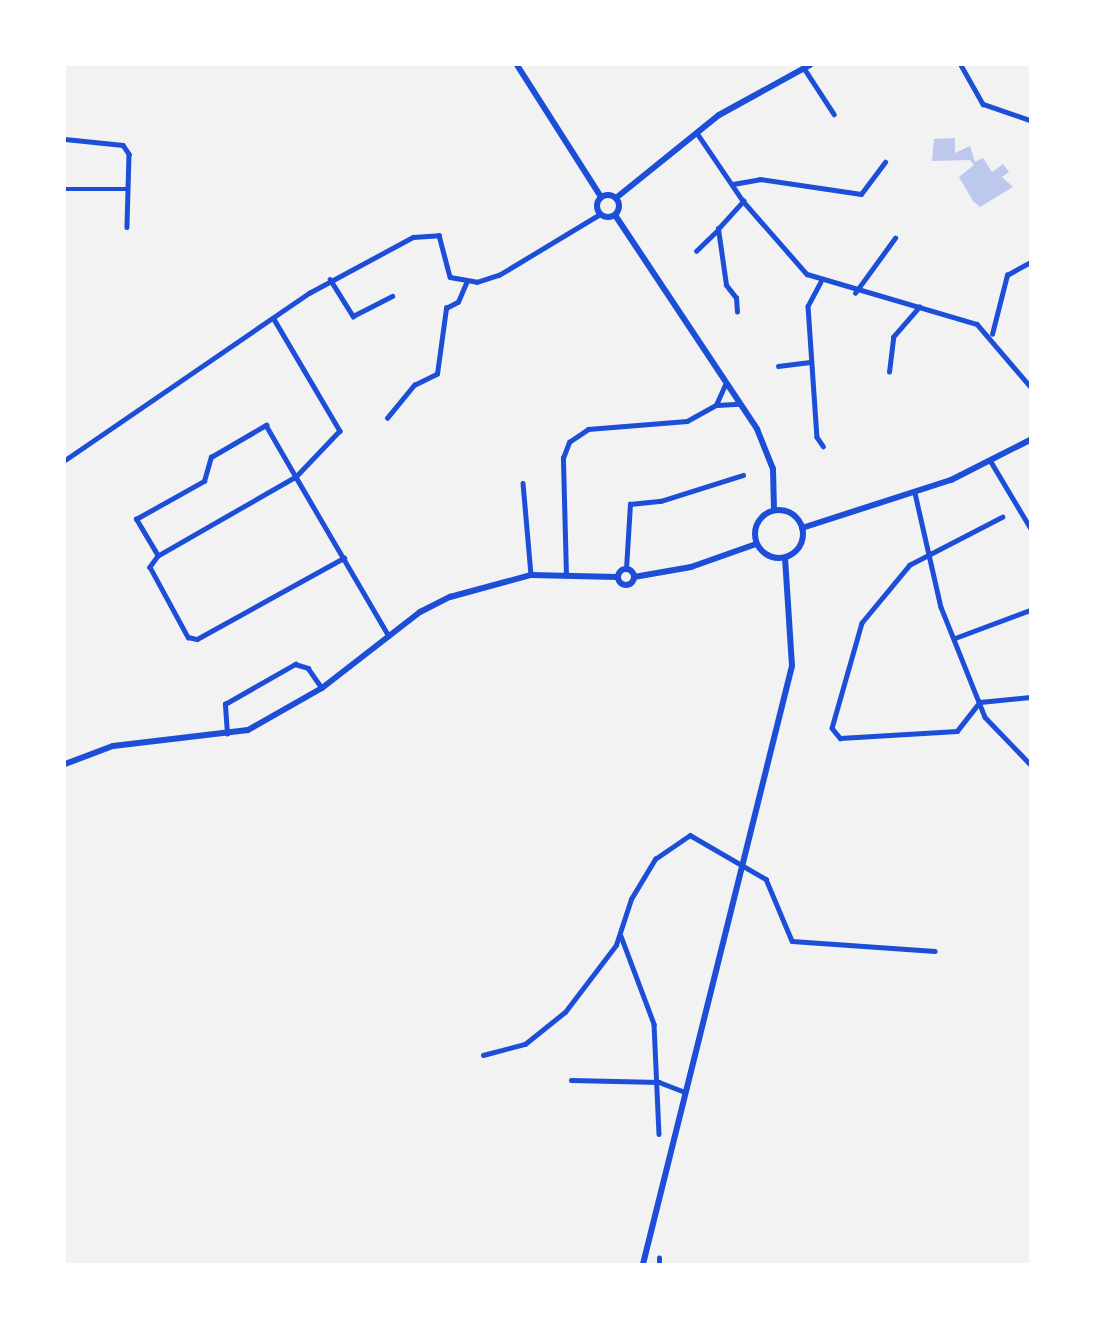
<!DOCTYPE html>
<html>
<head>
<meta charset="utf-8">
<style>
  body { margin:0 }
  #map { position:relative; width:1095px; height:1329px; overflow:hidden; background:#f2f2f2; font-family:"Space Grotesk",sans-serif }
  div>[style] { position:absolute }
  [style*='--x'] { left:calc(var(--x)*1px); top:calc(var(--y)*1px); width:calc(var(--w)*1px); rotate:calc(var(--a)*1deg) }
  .building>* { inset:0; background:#bdc9ec }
  .minor>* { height:4.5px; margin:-2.25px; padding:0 2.25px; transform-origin:2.25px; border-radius:2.25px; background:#1d4ed8 }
  .tertiary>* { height:6px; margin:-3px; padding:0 3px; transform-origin:3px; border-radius:3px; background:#1d4ed8 }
  .tertiary>.ring { margin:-3px; padding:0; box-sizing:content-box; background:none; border:6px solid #1d4ed8; border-radius:50% }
  span { translate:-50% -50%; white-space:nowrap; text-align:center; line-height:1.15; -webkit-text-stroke:6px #fff; paint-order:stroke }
  .frame { position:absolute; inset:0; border:66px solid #fff; pointer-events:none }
</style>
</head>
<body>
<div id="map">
  <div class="building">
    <i style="clip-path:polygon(955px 138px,955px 153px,970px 146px,975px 162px,983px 158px,992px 172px,1003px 164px,1009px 172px,1002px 177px,1013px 187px,980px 207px,973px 201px,959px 177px,974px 165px,970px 160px,932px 161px,934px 139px)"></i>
  </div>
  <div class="minor">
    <i style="--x:961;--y:65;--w:45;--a:60.6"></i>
    <i style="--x:983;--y:104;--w:50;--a:18.8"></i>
    <i style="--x:804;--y:68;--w:55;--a:56.9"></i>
    <i style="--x:697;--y:133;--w:82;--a:55.9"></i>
    <i style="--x:743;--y:201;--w:97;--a:48.8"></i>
    <i style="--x:807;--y:274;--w:177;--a:16.4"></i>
    <i style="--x:977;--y:324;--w:82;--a:49.5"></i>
    <i style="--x:65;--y:139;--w:58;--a:5.9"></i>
    <i style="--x:123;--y:145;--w:11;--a:56"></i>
    <i style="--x:129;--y:154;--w:73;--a:91.6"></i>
    <i style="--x:733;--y:184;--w:27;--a:-10"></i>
    <i style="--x:760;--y:179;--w:102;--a:8.4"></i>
    <i style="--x:861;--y:194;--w:40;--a:-53"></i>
    <i style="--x:65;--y:189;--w:61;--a:0"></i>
    <i style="--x:696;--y:251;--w:30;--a:-44"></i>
    <i style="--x:330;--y:279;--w:44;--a:58.1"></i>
    <i style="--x:353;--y:316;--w:44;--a:-27.1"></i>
    <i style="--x:821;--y:282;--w:27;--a:118"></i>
    <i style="--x:808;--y:306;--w:131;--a:86.1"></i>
    <i style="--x:817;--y:437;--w:11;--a:56"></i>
    <i style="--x:855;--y:293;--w:68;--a:-54"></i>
    <i style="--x:737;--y:312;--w:14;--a:-94"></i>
    <i style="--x:736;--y:298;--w:16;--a:-128"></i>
    <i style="--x:726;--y:285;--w:57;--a:-98.1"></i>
    <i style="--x:718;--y:229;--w:38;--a:-48"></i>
    <i style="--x:274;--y:319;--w:130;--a:59.5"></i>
    <i style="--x:340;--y:431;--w:64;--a:133.7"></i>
    <i style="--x:296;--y:477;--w:184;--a:59.7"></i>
    <i style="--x:992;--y:334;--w:61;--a:-75.7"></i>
    <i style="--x:1007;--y:275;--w:26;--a:-29"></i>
    <i style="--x:778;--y:366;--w:32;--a:-7"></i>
    <i style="--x:889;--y:372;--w:35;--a:-83"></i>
    <i style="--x:893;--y:337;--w:40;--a:-49"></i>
    <i style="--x:717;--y:405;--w:22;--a:-3"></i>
    <i style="--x:387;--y:418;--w:43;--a:-50.7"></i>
    <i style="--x:414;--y:385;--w:25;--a:-26"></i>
    <i style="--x:437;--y:374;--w:67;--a:-82.2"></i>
    <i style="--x:446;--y:308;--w:13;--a:-27"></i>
    <i style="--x:458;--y:302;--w:21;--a:-67"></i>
    <i style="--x:65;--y:460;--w:296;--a:-34.4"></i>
    <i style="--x:309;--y:293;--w:118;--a:-28.3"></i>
    <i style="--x:413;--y:237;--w:26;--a:-4"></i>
    <i style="--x:439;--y:235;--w:43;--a:75.3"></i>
    <i style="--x:450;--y:277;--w:27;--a:10"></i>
    <i style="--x:477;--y:282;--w:23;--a:-18"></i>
    <i style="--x:499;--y:275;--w:118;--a:-31.1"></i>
    <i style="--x:990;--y:460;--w:78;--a:59.2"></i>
    <i style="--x:523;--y:483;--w:92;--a:85"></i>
    <i style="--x:915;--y:493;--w:117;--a:77.2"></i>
    <i style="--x:941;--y:607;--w:118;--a:68.2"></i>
    <i style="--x:985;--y:717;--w:65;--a:46.2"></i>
    <i style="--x:1003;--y:517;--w:105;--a:152.7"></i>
    <i style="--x:910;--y:565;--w:75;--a:129.6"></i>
    <i style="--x:862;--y:623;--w:109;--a:105.9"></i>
    <i style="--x:832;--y:728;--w:13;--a:51"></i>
    <i style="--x:840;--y:738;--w:117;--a:-3.4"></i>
    <i style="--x:957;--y:731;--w:37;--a:-52"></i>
    <i style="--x:980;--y:702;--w:50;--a:-5.7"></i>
    <i style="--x:158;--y:556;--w:43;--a:-120.7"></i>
    <i style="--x:136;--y:519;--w:78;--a:-29.2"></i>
    <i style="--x:204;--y:481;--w:25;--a:-74"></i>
    <i style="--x:211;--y:457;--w:64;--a:-30.2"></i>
    <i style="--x:266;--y:425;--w:60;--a:60"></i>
    <i style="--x:296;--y:477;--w:159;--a:150.2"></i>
    <i style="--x:158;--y:556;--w:14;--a:126"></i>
    <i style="--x:150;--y:567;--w:80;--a:61.5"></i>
    <i style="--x:188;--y:637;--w:9;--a:13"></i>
    <i style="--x:197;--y:639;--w:168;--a:-28.9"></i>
    <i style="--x:626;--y:569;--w:65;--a:-86.5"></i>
    <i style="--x:630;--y:504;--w:31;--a:-6"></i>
    <i style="--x:661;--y:501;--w:86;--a:-17.6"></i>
    <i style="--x:566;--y:576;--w:118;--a:-91.5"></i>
    <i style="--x:563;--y:458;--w:17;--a:-69"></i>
    <i style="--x:569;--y:442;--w:23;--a:-34"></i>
    <i style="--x:588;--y:429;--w:99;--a:-4.6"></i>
    <i style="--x:687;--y:421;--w:33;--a:-29"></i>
    <i style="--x:716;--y:405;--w:24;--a:-66"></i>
    <i style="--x:955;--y:638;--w:80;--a:-20.5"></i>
    <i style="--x:227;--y:734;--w:30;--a:-94"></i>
    <i style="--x:225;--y:704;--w:81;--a:-29.7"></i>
    <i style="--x:295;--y:664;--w:14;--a:17"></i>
    <i style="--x:308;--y:668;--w:24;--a:55"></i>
    <i style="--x:621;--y:936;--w:94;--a:69.4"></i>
    <i style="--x:654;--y:1024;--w:110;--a:87.4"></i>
    <i style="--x:483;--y:1055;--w:43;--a:-14.7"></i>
    <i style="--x:525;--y:1044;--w:51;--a:-38.7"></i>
    <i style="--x:565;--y:1012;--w:84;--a:-52.7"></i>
    <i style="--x:616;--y:945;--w:48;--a:-71.9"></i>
    <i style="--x:631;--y:899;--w:47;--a:-59"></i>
    <i style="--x:655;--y:859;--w:42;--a:-34.4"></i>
    <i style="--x:690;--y:835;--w:88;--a:30.1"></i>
    <i style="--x:766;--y:879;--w:67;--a:67.2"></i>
    <i style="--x:792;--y:941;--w:143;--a:4"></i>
    <i style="--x:571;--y:1080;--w:88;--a:1.3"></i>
    <i style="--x:659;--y:1082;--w:26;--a:21"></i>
    <i style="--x:659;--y:1264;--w:6;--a:-90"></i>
  </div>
  <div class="tertiary">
    <i style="--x:517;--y:65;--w:156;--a:57.5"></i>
    <i class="ring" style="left:597px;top:195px;width:16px;height:16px"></i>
    <i style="--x:616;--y:198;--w:132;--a:-38.9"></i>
    <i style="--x:719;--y:115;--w:104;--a:-28.8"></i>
    <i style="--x:615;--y:215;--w:257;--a:56.4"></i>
    <i style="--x:757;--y:429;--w:43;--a:68.2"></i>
    <i style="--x:773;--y:469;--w:41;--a:88.6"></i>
    <i class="ring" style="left:755px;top:510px;width:42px;height:42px"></i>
    <i style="--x:802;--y:528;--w:157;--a:-17.9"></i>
    <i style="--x:951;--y:480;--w:89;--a:-26.9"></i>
    <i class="ring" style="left:618px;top:569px;width:10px;height:10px"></i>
    <i style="--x:634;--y:577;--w:58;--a:-10"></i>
    <i style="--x:691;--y:567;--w:69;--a:-19.5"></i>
    <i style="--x:65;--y:764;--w:51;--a:-20.6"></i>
    <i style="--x:113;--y:746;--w:136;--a:-6.8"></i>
    <i style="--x:248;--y:730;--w:85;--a:-29.6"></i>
    <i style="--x:322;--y:688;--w:124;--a:-37.8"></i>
    <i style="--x:420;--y:612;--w:34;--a:-27"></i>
    <i style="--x:450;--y:597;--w:84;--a:-15.2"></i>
    <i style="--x:531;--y:575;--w:86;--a:1.3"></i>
    <i style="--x:643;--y:1264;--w:616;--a:-76.01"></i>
    <i style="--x:792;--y:666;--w:108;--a:-93.7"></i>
  </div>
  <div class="frame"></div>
</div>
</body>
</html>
